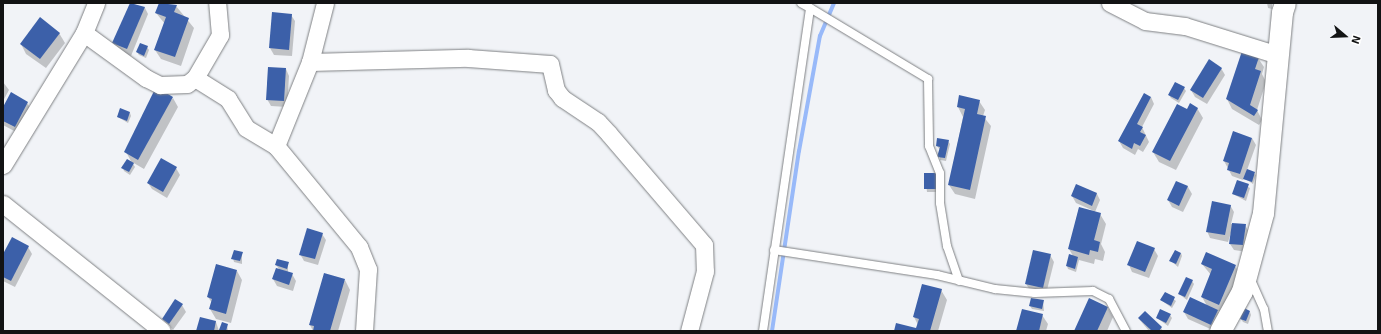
<!DOCTYPE html>
<html>
<head>
<meta charset="utf-8">
<style>
  body { margin:0 }
  #map { position:relative; width:1381px; height:334px; overflow:hidden; background:#f1f3f7; font-family:"Exo 2",sans-serif }
  div>[style] { position:absolute }
  [style*='--x'] { left:calc(var(--x)*1px); top:calc(var(--y)*1px); width:calc(var(--w)*1px); rotate:calc(var(--a)*1deg) }
  .shadow>* { inset:0; background:#0003 }
  .stream>* { height:4px; margin:-2px; padding:0 2px; transform-origin:2px; border-radius:2px; background:#98b9f9 }
  .building>* { inset:0; background:#3c60a9 }
  .roads { filter:drop-shadow(0 0 1px #7e8083) drop-shadow(0 0 1px #7e8083) }
  .service>* { height:8px; margin:-4px; padding:0 4px; transform-origin:4px; border-radius:4px; background:#fff }
  .minor>* { height:17px; margin:-8.5px; padding:0 8.5px; transform-origin:8.5px; border-radius:8.5px; background:#fff }
  .tertiary>* { height:21px; margin:-10.5px; padding:0 10.5px; transform-origin:10.5px; border-radius:10.5px; background:#fff }
  span { translate:-50% -50%; white-space:nowrap; text-align:center; line-height:1.15; -webkit-text-stroke:3px #fff; paint-order:stroke }
  .frame { position:absolute; inset:0; border:4px solid #121314; pointer-events:none }
  .north { position:absolute; left:1325px; top:16px; width:40px; height:40px; -webkit-text-stroke:3px #fff; paint-order:stroke; rotate:109deg; font-size:11px; font-weight:700; line-height:16px; text-align:center; color:#121314 }
  .north::after { content:''; display:block; margin:auto; width:14px; height:18px; background:#121314; clip-path:polygon(50% 0,100% 100%,50% 72%,0 100%) }
</style>
</head>
<body>
<div id="map">
  <div class="shadow">
    <i style="clip-path:polygon(131px 3px,145px 8px,148px 14px,131px 56px,117px 50px,113px 43px)"></i>
    <i style="clip-path:polygon(160px 3px,176px 6px,194px 28px,181px 66px,161px 59px,155px 50px,165px 24px,156px 13px)"></i>
    <i style="clip-path:polygon(1267px 3px,1272px 3px,1272px 9px,1268px 8px)"></i>
    <i style="clip-path:polygon(291px 15px,295px 21px,292px 56px,274px 55px,270px 48px)"></i>
    <i style="clip-path:polygon(59px 33px,65px 43px,46px 68px,26px 54px,21px 44px)"></i>
    <i style="clip-path:polygon(147px 47px,149px 50px,146px 58px,139px 55px,137px 52px)"></i>
    <i style="clip-path:polygon(1258px 58px,1264px 67px,1262px 74px,1266px 82px,1257px 110px,1262px 120px,1259px 125px,1232px 109px,1227px 99px)"></i>
    <i style="clip-path:polygon(1221px 68px,1225px 75px,1207px 104px,1195px 97px,1191px 90px)"></i>
    <i style="clip-path:polygon(286px 69px,289px 76px,287px 107px,271px 106px,267px 99px)"></i>
    <i style="clip-path:polygon(3px 82px,9px 90px,3px 101px)"></i>
    <i style="clip-path:polygon(1184px 88px,1186px 91px,1179px 103px,1171px 98px,1169px 95px)"></i>
    <i style="clip-path:polygon(1151px 97px,1154px 104px,1142px 127px,1149px 142px,1143px 152px,1138px 149px,1135px 155px,1123px 148px,1119px 141px)"></i>
    <i style="clip-path:polygon(173px 98px,178px 107px,144px 169px,132px 162px,135px 167px,130px 175px,124px 171px,123px 168px,132px 163px,126px 152px)"></i>
    <i style="clip-path:polygon(979px 101px,985px 110px,983px 116px,991px 126px,975px 199px,955px 194px,949px 185px,963px 117px,958px 107px)"></i>
    <i style="clip-path:polygon(27px 103px,31px 109px,18px 133px,3px 125px,3px 109px)"></i>
    <i style="clip-path:polygon(1197px 108px,1203px 118px,1176px 170px,1159px 162px,1153px 152px,1187px 110px)"></i>
    <i style="clip-path:polygon(130px 113px,131px 116px,128px 123px,118px 117px)"></i>
    <i style="clip-path:polygon(1252px 138px,1256px 145px,1247px 170px,1256px 175px,1253px 184px,1244px 178px,1243px 180px,1232px 176px,1224px 161px)"></i>
    <i style="clip-path:polygon(948px 141px,950px 144px,946px 161px,940px 160px,940px 150px,937px 146px)"></i>
    <i style="clip-path:polygon(176px 168px,180px 175px,167px 198px,152px 189px,148px 183px)"></i>
    <i style="clip-path:polygon(925px 174px,935px 174px,938px 192px,927px 192px)"></i>
    <i style="clip-path:polygon(1237px 181px,1250px 188px,1246px 201px,1233px 194px)"></i>
    <i style="clip-path:polygon(1177px 182px,1188px 187px,1192px 194px,1183px 212px,1172px 207px,1168px 200px)"></i>
    <i style="clip-path:polygon(1097px 194px,1100px 200px,1095px 212px,1100px 214px,1106px 224px,1101px 244px,1105px 252px,1103px 261px,1095px 259px,1094px 264px,1079px 260px,1076px 272px,1068px 269px,1067px 266px,1070px 255px,1073px 256px,1069px 249px,1079px 208px,1094px 211px,1076px 203px,1072px 196px)"></i>
    <i style="clip-path:polygon(1230px 205px,1234px 212px,1231px 224px,1245px 225px,1249px 232px,1247px 252px,1234px 250px,1230px 244px,1232px 230px,1228px 242px,1210px 238px,1207px 231px)"></i>
    <i style="clip-path:polygon(322px 234px,326px 240px,318px 265px,304px 261px,300px 254px)"></i>
    <i style="clip-path:polygon(28px 247px,32px 254px,15px 287px,3px 281px,3px 256px)"></i>
    <i style="clip-path:polygon(1154px 249px,1158px 256px,1149px 278px,1132px 272px,1129px 265px)"></i>
    <i style="clip-path:polygon(242px 253px,242px 264px,234px 262px,233px 258px)"></i>
    <i style="clip-path:polygon(1181px 253px,1182px 256px,1178px 267px,1171px 261px)"></i>
    <i style="clip-path:polygon(1050px 255px,1054px 262px,1046px 294px,1030px 290px,1026px 284px)"></i>
    <i style="clip-path:polygon(288px 263px,288px 273px,292px 274px,296px 281px,293px 291px,277px 286px,273px 279px,279px 269px,276px 265px)"></i>
    <i style="clip-path:polygon(1202px 264px,1235px 266px,1241px 275px,1225px 314px,1218px 311px,1221px 317px,1215px 331px,1188px 319px,1184px 312px,1207px 306px,1202px 297px,1211px 275px)"></i>
    <i style="clip-path:polygon(237px 271px,242px 280px,231px 323px,216px 319px,210px 309px,212px 303px,208px 297px)"></i>
    <i style="clip-path:polygon(345px 280px,350px 290px,338px 331px,313px 331px,310px 325px)"></i>
    <i style="clip-path:polygon(1192px 281px,1194px 284px,1187px 300px,1179px 294px)"></i>
    <i style="clip-path:polygon(941px 290px,947px 300px,938px 331px,895px 331px,917px 330px,918px 325px,914px 317px)"></i>
    <i style="clip-path:polygon(1165px 293px,1176px 301px,1172px 308px,1161px 300px)"></i>
    <i style="clip-path:polygon(1043px 301px,1044px 311px,1032px 309px,1030px 306px)"></i>
    <i style="clip-path:polygon(182px 305px,186px 312px,173px 330px,163px 319px)"></i>
    <i style="clip-path:polygon(1108px 308px,1113px 317px,1107px 331px,1075px 331px)"></i>
    <i style="clip-path:polygon(1250px 312px,1251px 315px,1248px 324px,1243px 322px,1241px 319px)"></i>
    <i style="clip-path:polygon(1042px 315px,1048px 324px,1046px 331px,1017px 331px)"></i>
    <i style="clip-path:polygon(1170px 315px,1172px 318px,1168px 326px,1157px 318px)"></i>
    <i style="clip-path:polygon(1139px 319px,1161px 328px,1163px 331px,1149px 331px)"></i>
    <i style="clip-path:polygon(216px 322px,219px 331px,197px 331px)"></i>
    <i style="clip-path:polygon(227px 325px,228px 331px,221px 331px,220px 330px)"></i>
  </div>
  <div class="stream">
    <i style="--x:772;--y:331;--w:182;--a:-81.5"></i>
    <i style="--x:799;--y:151;--w:117;--a:-79.7"></i>
    <i style="--x:820;--y:36;--w:36;--a:-67"></i>
  </div>
  <div class="building">
    <i style="clip-path:polygon(130px 3px,145px 7px,127px 49px,112px 43px)"></i>
    <i style="clip-path:polygon(159px 3px,177px 5px,174px 12px,189px 18px,175px 57px,154px 50px,166px 17px,155px 13px)"></i>
    <i style="clip-path:polygon(272px 12px,292px 14px,289px 50px,269px 48px)"></i>
    <i style="clip-path:polygon(40px 17px,60px 33px,40px 59px,20px 44px)"></i>
    <i style="clip-path:polygon(140px 43px,148px 46px,144px 56px,136px 52px)"></i>
    <i style="clip-path:polygon(1242px 51px,1259px 57px,1255px 69px,1261px 71px,1250px 105px,1258px 110px,1254px 116px,1226px 99px)"></i>
    <i style="clip-path:polygon(1209px 59px,1222px 68px,1203px 98px,1190px 90px)"></i>
    <i style="clip-path:polygon(268px 67px,286px 68px,284px 101px,266px 100px)"></i>
    <i style="clip-path:polygon(1175px 82px,1185px 87px,1178px 100px,1168px 95px)"></i>
    <i style="clip-path:polygon(156px 87px,173px 97px,138px 160px,124px 152px)"></i>
    <i style="clip-path:polygon(11px 92px,28px 102px,15px 127px,3px 121px,3px 107px)"></i>
    <i style="clip-path:polygon(1144px 93px,1151px 97px,1137px 124px,1143px 127px,1140px 132px,1146px 135px,1140px 146px,1134px 143px,1132px 149px,1118px 141px)"></i>
    <i style="clip-path:polygon(959px 95px,980px 100px,977px 114px,986px 116px,970px 190px,948px 185px,965px 109px,957px 107px)"></i>
    <i style="clip-path:polygon(1190px 103px,1198px 108px,1170px 161px,1152px 152px,1177px 104px,1187px 109px)"></i>
    <i style="clip-path:polygon(120px 108px,130px 112px,127px 121px,117px 117px)"></i>
    <i style="clip-path:polygon(1233px 131px,1252px 138px,1240px 174px,1227px 170px,1229px 163px,1223px 161px)"></i>
    <i style="clip-path:polygon(937px 138px,949px 140px,945px 158px,937px 157px,940px 147px,936px 146px)"></i>
    <i style="clip-path:polygon(161px 158px,177px 167px,163px 192px,147px 183px)"></i>
    <i style="clip-path:polygon(127px 159px,134px 163px,129px 172px,121px 168px)"></i>
    <i style="clip-path:polygon(1247px 169px,1255px 172px,1252px 182px,1243px 179px)"></i>
    <i style="clip-path:polygon(924px 173px,936px 173px,936px 189px,924px 189px)"></i>
    <i style="clip-path:polygon(1237px 180px,1249px 184px,1244px 198px,1232px 194px)"></i>
    <i style="clip-path:polygon(1176px 181px,1188px 186px,1179px 206px,1167px 200px)"></i>
    <i style="clip-path:polygon(1076px 184px,1097px 193px,1092px 206px,1071px 196px)"></i>
    <i style="clip-path:polygon(1212px 201px,1231px 205px,1225px 235px,1206px 232px)"></i>
    <i style="clip-path:polygon(1079px 207px,1101px 213px,1094px 240px,1100px 242px,1098px 252px,1090px 250px,1089px 255px,1068px 249px)"></i>
    <i style="clip-path:polygon(1232px 223px,1246px 224px,1243px 245px,1229px 244px)"></i>
    <i style="clip-path:polygon(307px 228px,323px 233px,315px 259px,299px 255px)"></i>
    <i style="clip-path:polygon(12px 237px,29px 246px,11px 281px,3px 277px,3px 254px)"></i>
    <i style="clip-path:polygon(1137px 241px,1155px 248px,1145px 272px,1127px 265px)"></i>
    <i style="clip-path:polygon(234px 250px,243px 252px,240px 261px,231px 259px)"></i>
    <i style="clip-path:polygon(1033px 250px,1051px 254px,1043px 288px,1025px 284px)"></i>
    <i style="clip-path:polygon(1175px 250px,1181px 253px,1176px 264px,1169px 261px)"></i>
    <i style="clip-path:polygon(1206px 252px,1236px 265px,1219px 305px,1201px 297px,1212px 269px,1201px 264px)"></i>
    <i style="clip-path:polygon(1069px 254px,1078px 257px,1075px 269px,1066px 266px)"></i>
    <i style="clip-path:polygon(277px 259px,289px 262px,287px 269px,275px 265px)"></i>
    <i style="clip-path:polygon(216px 264px,237px 270px,226px 314px,209px 309px,212px 299px,207px 297px)"></i>
    <i style="clip-path:polygon(276px 268px,293px 273px,289px 285px,272px 279px)"></i>
    <i style="clip-path:polygon(324px 273px,345px 279px,330px 331px,313px 331px,314px 326px,309px 325px)"></i>
    <i style="clip-path:polygon(1186px 277px,1193px 280px,1185px 297px,1178px 294px)"></i>
    <i style="clip-path:polygon(922px 284px,942px 289px,930px 331px,894px 331px,896px 323px,916px 328px,919px 319px,913px 317px)"></i>
    <i style="clip-path:polygon(1165px 292px,1175px 297px,1171px 306px,1160px 300px)"></i>
    <i style="clip-path:polygon(1190px 297px,1218px 310px,1211px 325px,1183px 312px)"></i>
    <i style="clip-path:polygon(1031px 298px,1044px 300px,1042px 309px,1029px 306px)"></i>
    <i style="clip-path:polygon(1089px 298px,1108px 307px,1097px 331px,1074px 331px)"></i>
    <i style="clip-path:polygon(175px 299px,183px 304px,169px 324px,162px 319px)"></i>
    <i style="clip-path:polygon(1244px 308px,1250px 311px,1246px 321px,1240px 319px)"></i>
    <i style="clip-path:polygon(1022px 309px,1043px 314px,1039px 331px,1016px 331px)"></i>
    <i style="clip-path:polygon(1160px 309px,1171px 314px,1166px 323px,1156px 318px)"></i>
    <i style="clip-path:polygon(1145px 311px,1162px 327px,1159px 331px,1152px 331px,1138px 318px)"></i>
    <i style="clip-path:polygon(200px 317px,216px 321px,214px 331px,196px 331px)"></i>
    <i style="clip-path:polygon(222px 322px,228px 324px,226px 331px,219px 330px)"></i>
  </div>
  <div class="roads">
    <div class="service">
      <i style="--x:810;--y:8;--w:138;--a:31"></i>
      <i style="--x:928;--y:79;--w:67;--a:89.1"></i>
      <i style="--x:929;--y:146;--w:29;--a:68"></i>
      <i style="--x:940;--y:173;--w:30;--a:90"></i>
      <i style="--x:940;--y:203;--w:44;--a:80.8"></i>
      <i style="--x:947;--y:246;--w:37;--a:71"></i>
      <i style="--x:774;--y:250;--w:165;--a:8.7"></i>
      <i style="--x:937;--y:275;--w:60;--a:13.6"></i>
      <i style="--x:995;--y:289;--w:40;--a:5.7"></i>
      <i style="--x:1035;--y:293;--w:58;--a:-2"></i>
      <i style="--x:1093;--y:291;--w:18;--a:27"></i>
      <i style="--x:1109;--y:299;--w:36;--a:62"></i>
      <i style="--x:1250;--y:278;--w:34;--a:66"></i>
      <i style="--x:1264;--y:309;--w:22;--a:80"></i>
      <i style="--x:763;--y:331;--w:326;--a:-81.7"></i>
      <i style="--x:810;--y:8;--w:10;--a:-151"></i>
    </div>
    <div class="minor">
      <i style="--x:1110;--y:3;--w:39;--a:27"></i>
      <i style="--x:1145;--y:21;--w:40;--a:7.1"></i>
      <i style="--x:1185;--y:26;--w:97;--a:17.3"></i>
      <i style="--x:84;--y:33;--w:77;--a:36"></i>
      <i style="--x:146;--y:78;--w:16;--a:27"></i>
      <i style="--x:160;--y:85;--w:27;--a:-2"></i>
      <i style="--x:187;--y:84;--w:10;--a:-37"></i>
      <i style="--x:195;--y:78;--w:50;--a:-59.8"></i>
      <i style="--x:220;--y:35;--w:32;--a:-95"></i>
      <i style="--x:310;--y:62;--w:158;--a:-1.5"></i>
      <i style="--x:468;--y:58;--w:82;--a:4.2"></i>
      <i style="--x:550;--y:64;--w:27;--a:77"></i>
      <i style="--x:556;--y:90;--w:10;--a:53"></i>
      <i style="--x:562;--y:98;--w:43;--a:33.7"></i>
      <i style="--x:598;--y:122;--w:16;--a:47"></i>
      <i style="--x:609;--y:134;--w:146;--a:49.4"></i>
      <i style="--x:704;--y:245;--w:26;--a:88"></i>
      <i style="--x:705;--y:271;--w:62;--a:104.9"></i>
      <i style="--x:195;--y:78;--w:39;--a:32"></i>
      <i style="--x:228;--y:99;--w:34;--a:58"></i>
      <i style="--x:246;--y:128;--w:35;--a:31"></i>
      <i style="--x:276;--y:146;--w:131;--a:50.6"></i>
      <i style="--x:359;--y:247;--w:24;--a:68"></i>
      <i style="--x:368;--y:269;--w:62;--a:93.7"></i>
      <i style="--x:276;--y:146;--w:91;--a:-68"></i>
      <i style="--x:310;--y:62;--w:61;--a:-75.7"></i>
      <i style="--x:3;--y:165;--w:155;--a:-58.5"></i>
      <i style="--x:84;--y:33;--w:32;--a:-68"></i>
      <i style="--x:3;--y:204;--w:203;--a:38.6"></i>
    </div>
    <div class="tertiary">
      <i style="--x:1220;--y:331;--w:46;--a:-61.2"></i>
      <i style="--x:1242;--y:291;--w:81;--a:-74.9"></i>
      <i style="--x:1263;--y:213;--w:202;--a:-84.6"></i>
      <i style="--x:1282;--y:12;--w:9;--a:-72"></i>
    </div>
  </div>
  <div class="frame"></div>
  <div class="north">N</div>
</div>
</body>
</html>
